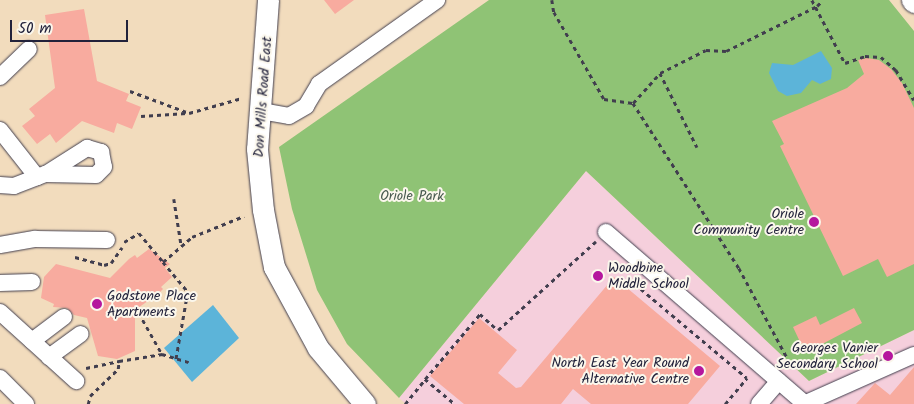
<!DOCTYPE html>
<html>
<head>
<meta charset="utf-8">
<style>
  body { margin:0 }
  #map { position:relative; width:914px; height:404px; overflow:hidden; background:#f2dcbd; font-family:Kalam,sans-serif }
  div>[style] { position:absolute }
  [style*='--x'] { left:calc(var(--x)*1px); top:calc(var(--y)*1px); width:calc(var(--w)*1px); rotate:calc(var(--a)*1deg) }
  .built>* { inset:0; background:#f5cfdc }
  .green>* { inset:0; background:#8fc375 }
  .water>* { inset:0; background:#5cb4d9 }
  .building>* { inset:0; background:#f8ab9f }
  .path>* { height:2.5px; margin-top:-1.25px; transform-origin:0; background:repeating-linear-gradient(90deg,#413e4e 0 4px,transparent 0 8px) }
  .roads { filter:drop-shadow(0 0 1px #413e4e) drop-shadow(0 0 1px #413e4e) }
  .minor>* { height:16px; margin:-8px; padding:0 8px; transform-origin:8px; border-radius:8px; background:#fff }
  .major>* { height:21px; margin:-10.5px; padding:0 10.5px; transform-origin:10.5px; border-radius:10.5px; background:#fff }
  .dots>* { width:14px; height:14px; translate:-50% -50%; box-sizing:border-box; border:2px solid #fbf7ec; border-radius:50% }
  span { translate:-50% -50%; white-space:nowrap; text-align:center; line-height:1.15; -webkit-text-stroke:4px #fbf7ec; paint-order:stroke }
  .street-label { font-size:14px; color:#22223b }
  .park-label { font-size:14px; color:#485a4f }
  .poi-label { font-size:14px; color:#22223b }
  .right { translate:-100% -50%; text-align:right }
  .left { translate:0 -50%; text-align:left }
  .scale { position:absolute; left:10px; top:20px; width:118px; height:22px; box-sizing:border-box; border:2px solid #22223b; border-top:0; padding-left:6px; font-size:15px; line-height:18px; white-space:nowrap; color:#22223b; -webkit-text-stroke:4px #fbf7ec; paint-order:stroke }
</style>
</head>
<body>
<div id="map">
  <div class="built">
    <i style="clip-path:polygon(586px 171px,809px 381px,914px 330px,914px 404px,406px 404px,399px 398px)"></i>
  </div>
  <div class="green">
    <i style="clip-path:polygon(489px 0,889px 0,914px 31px,914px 330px,809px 381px,586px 171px,399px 398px,347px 344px,317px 290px,292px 209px,279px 147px)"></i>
  </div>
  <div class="water">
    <i style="clip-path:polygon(821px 51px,832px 68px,831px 79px,820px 84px,812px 80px,801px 93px,787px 96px,778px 91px,769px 73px,772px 63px,793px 65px)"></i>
    <i style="clip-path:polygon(213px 305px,239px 338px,192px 382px,164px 348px)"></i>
  </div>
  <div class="building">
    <i style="clip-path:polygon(324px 0,354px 0,335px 14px)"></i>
    <i style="clip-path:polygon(84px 9px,97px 81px,129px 94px,126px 101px,141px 107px,132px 129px,117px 123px,114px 133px,82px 121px,56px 143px,50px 134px,37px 144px,22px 126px,35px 116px,29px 109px,55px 88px,45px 15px)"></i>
    <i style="clip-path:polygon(867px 58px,879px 60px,891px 69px,902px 83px,914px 108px,914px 264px,887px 277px,878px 259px,843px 276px,780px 146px,784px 144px,772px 121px,847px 88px,864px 74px,858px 60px)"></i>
    <i style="clip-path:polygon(149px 249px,170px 264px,165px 268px,172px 277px,161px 287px,163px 289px,158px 294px,135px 310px,135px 351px,117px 359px,98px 356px,87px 318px,74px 315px,67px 308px,53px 307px,54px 304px,41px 298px,44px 277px,56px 264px,110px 278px,129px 259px,135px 255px,137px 258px)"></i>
    <i style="clip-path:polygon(614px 277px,720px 366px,688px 404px,591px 404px,573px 389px,561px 404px,464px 404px,430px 376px,479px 318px,517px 350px,498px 373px,516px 388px,521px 387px)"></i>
    <i style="clip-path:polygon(854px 308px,862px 323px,809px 351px,805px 343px,801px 344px,793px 327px,816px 316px,820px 325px)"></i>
    <i style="clip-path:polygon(914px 367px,914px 404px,856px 404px,875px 383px,890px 395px)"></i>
  </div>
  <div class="path">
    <i style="--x:552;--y:0;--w:12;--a:81"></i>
    <i style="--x:554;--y:12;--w:100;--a:60.1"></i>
    <i style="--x:604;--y:99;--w:29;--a:8"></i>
    <i style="--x:633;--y:103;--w:40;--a:-48"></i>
    <i style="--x:660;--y:73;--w:51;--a:-26.6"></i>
    <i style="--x:706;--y:50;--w:20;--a:3"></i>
    <i style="--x:726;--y:51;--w:102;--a:-26.3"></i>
    <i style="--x:817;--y:6;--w:8;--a:-45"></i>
    <i style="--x:812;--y:0;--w:71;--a:62.4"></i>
    <i style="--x:845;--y:63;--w:21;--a:-19"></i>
    <i style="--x:865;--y:56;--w:16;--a:4"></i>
    <i style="--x:881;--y:57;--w:20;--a:41"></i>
    <i style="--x:896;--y:70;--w:35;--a:59"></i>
    <i style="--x:660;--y:73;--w:83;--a:63.4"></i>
    <i style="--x:130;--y:91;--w:63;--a:20.4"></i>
    <i style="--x:189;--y:113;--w:55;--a:-15.8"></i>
    <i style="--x:633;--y:103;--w:196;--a:57.3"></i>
    <i style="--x:739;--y:268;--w:108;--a:61.8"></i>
    <i style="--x:790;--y:363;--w:5;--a:143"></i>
    <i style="--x:141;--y:116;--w:46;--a:-3.7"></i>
    <i style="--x:174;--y:199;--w:45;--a:81"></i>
    <i style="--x:124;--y:242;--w:17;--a:-31"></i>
    <i style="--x:139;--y:233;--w:38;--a:50"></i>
    <i style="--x:163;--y:262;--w:38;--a:-41"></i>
    <i style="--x:192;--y:237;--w:56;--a:-22"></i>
    <i style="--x:75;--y:257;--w:30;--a:15"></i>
    <i style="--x:104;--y:265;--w:7;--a:-16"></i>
    <i style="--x:111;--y:263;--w:19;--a:-55"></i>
    <i style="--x:163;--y:262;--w:39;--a:50"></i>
    <i style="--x:188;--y:292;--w:69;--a:100"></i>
    <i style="--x:644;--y:285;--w:5;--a:127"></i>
    <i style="--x:641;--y:289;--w:138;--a:40"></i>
    <i style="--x:139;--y:313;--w:47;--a:60.7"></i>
    <i style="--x:86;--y:368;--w:34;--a:-12"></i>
    <i style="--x:425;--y:379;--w:85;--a:-49.8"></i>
    <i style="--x:480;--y:314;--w:24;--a:42"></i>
    <i style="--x:498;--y:330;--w:132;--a:-42.2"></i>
    <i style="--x:88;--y:404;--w:8;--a:-76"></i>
    <i style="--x:90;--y:396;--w:39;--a:-44"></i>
    <i style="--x:118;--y:369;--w:8;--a:-83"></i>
    <i style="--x:119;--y:361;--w:44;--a:-9.2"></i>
    <i style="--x:162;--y:354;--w:28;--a:17"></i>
    <i style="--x:405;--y:404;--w:32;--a:-51"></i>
    <i style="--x:425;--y:379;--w:39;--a:40"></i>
    <i style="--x:725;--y:404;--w:34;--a:-50"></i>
  </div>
  <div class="roads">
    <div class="minor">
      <i style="--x:0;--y:77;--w:40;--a:-44"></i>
      <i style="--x:261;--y:111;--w:28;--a:10"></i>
      <i style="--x:289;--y:116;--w:20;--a:-30"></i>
      <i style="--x:306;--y:106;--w:26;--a:-59"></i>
      <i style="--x:319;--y:84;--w:145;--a:-35.4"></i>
      <i style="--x:0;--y:130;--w:60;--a:51.8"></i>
      <i style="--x:0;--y:185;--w:14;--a:4"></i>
      <i style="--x:14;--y:186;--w:34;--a:-21"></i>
      <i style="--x:46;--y:174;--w:49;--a:-32.4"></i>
      <i style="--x:87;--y:148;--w:15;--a:16"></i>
      <i style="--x:101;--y:152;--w:15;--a:79"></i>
      <i style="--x:104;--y:167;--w:11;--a:135"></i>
      <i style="--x:96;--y:175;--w:50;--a:-178.9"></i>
      <i style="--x:606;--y:232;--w:263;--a:40.8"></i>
      <i style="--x:0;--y:245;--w:36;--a:-10"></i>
      <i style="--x:35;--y:239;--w:72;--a:0.8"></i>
      <i style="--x:0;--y:283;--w:32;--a:-2"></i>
      <i style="--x:0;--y:312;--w:103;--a:42.2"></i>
      <i style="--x:32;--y:341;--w:40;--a:-37"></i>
      <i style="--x:49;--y:357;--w:39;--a:-36"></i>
      <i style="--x:0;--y:378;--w:37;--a:45"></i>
      <i style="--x:806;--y:403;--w:118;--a:-24"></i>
      <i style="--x:759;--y:404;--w:30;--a:-49"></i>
    </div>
    <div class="major">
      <i style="--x:268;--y:0;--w:149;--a:94.2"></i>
      <i style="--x:257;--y:149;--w:61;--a:84.4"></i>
      <i style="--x:263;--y:210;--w:58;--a:79.1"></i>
      <i style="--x:274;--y:267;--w:92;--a:61.5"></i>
      <i style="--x:318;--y:348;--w:73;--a:50"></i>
      <i style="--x:912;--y:0;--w:3;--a:45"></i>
    </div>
  </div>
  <div class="dots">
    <i style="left:814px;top:222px;background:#b5179e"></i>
    <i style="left:598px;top:276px;background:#b5179e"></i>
    <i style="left:97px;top:304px;background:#b5179e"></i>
    <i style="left:888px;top:356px;background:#b5179e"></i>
    <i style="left:699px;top:371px;background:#b5179e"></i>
  </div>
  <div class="street-label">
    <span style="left:263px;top:97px;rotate:-86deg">Don Mills Road East</span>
  </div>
  <div class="park-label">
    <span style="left:412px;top:196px">Oriole Park</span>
  </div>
  <div class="poi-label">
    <span class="right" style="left:804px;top:222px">Oriole<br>Community Centre</span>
    <span class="left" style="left:608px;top:276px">Woodbine<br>Middle School</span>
    <span class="left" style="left:107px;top:304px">Godstone Place<br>Apartments</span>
    <span class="right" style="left:878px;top:356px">Georges Vanier<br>Secondary School</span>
    <span class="right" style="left:689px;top:371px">North East Year Round<br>Alternative Centre</span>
  </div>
  <div class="scale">50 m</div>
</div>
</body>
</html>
